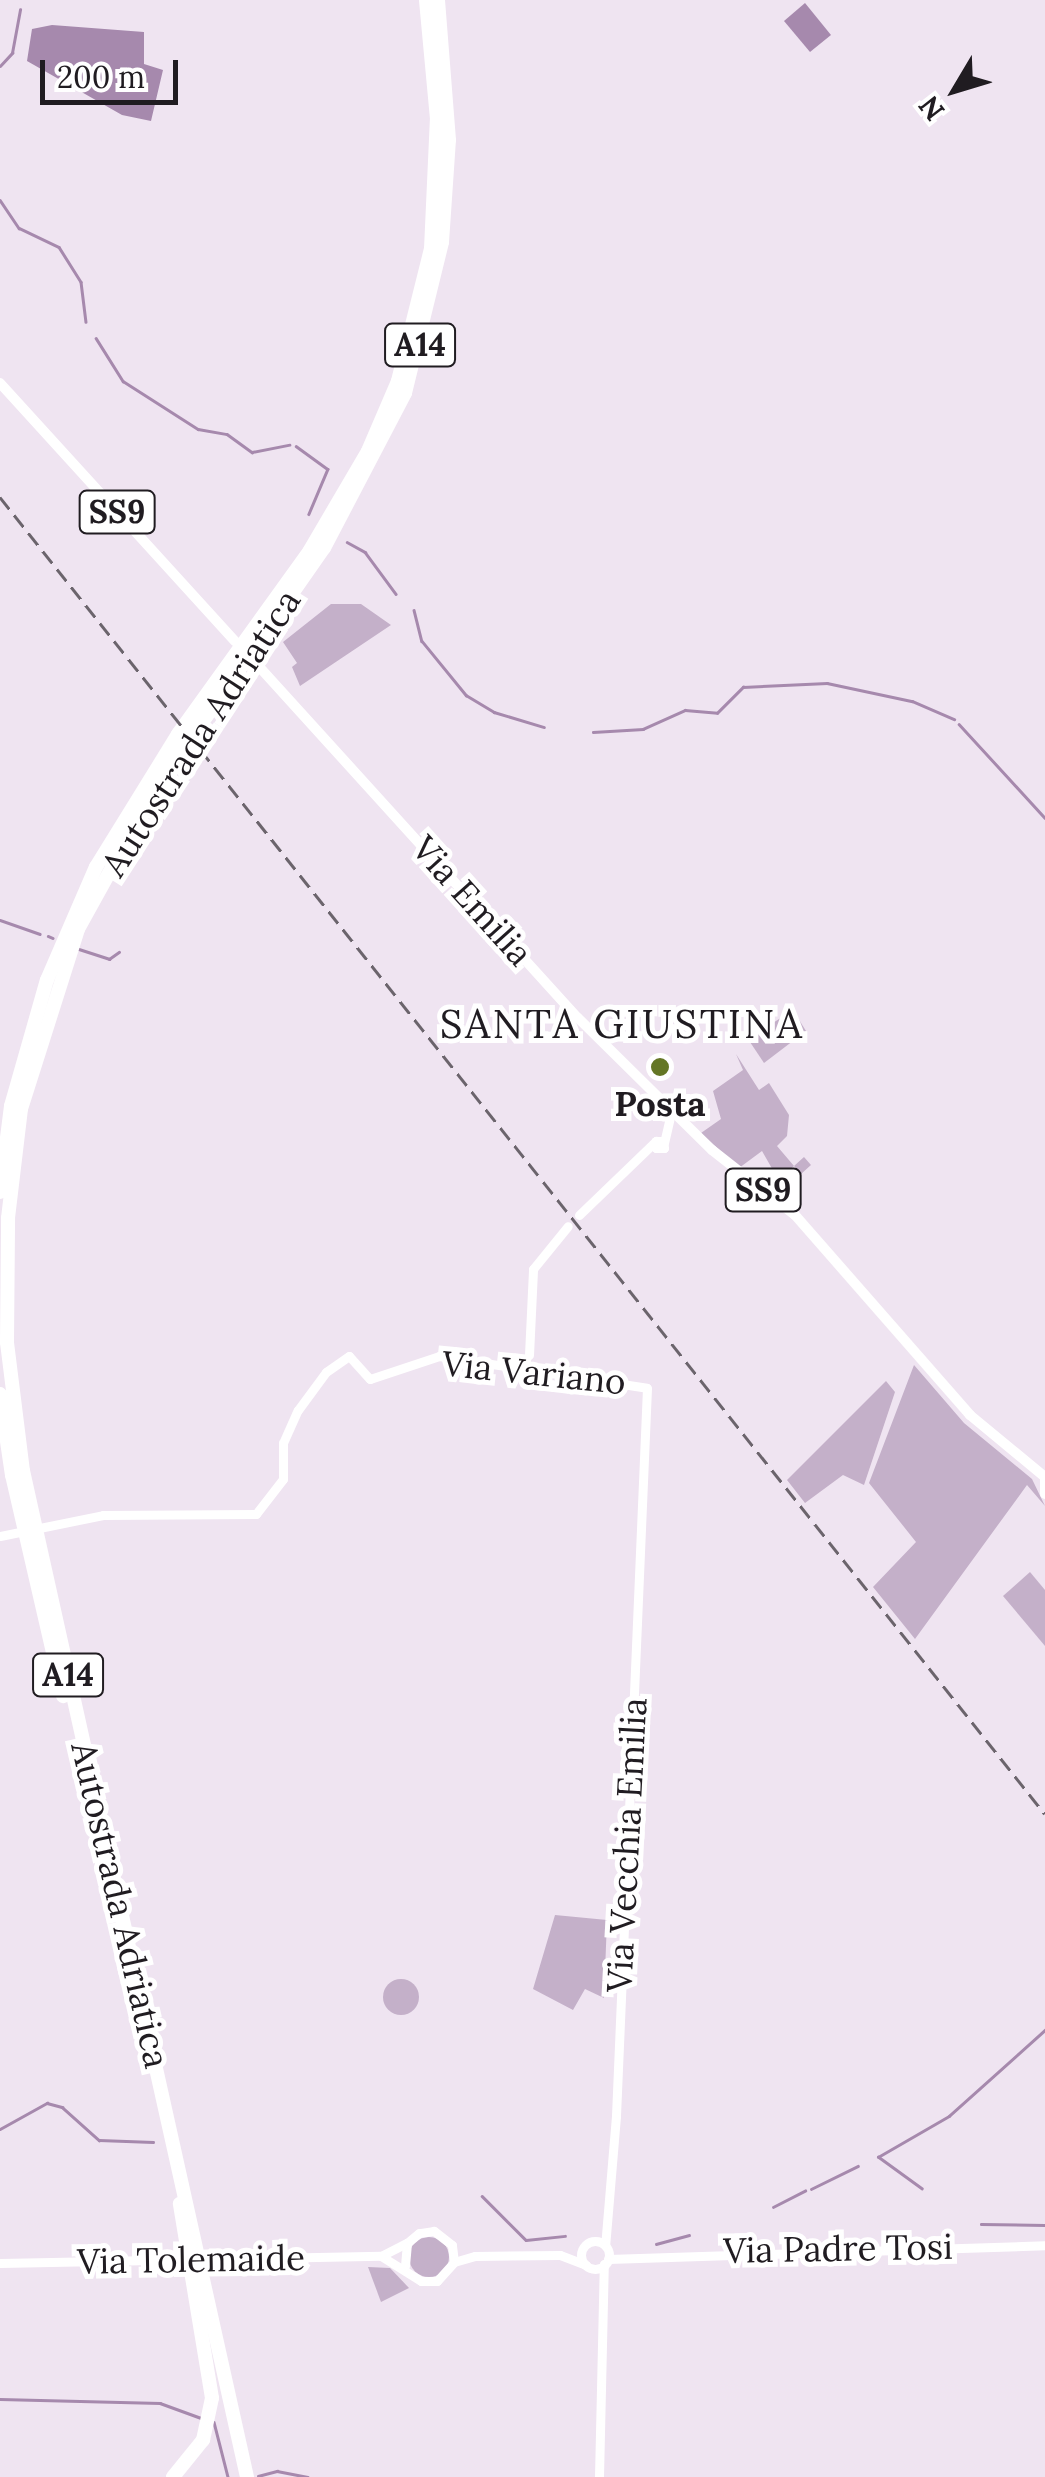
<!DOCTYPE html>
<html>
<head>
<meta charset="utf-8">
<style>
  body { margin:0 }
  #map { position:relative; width:1045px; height:2477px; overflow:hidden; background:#efe4f1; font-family:Lora,serif }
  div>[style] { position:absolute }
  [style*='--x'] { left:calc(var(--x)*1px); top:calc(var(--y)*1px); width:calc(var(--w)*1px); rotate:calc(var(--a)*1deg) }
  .green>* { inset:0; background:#c4b0c9 }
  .round { border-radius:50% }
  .water>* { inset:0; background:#a689ad }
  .stream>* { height:2.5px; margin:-1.25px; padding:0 1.25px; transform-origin:1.25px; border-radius:1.25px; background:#a689ad }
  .secondary>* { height:9px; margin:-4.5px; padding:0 4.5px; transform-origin:4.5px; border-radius:4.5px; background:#fff }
  .secondary>.ring { margin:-4.5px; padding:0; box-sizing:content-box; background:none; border:9px solid #fff; border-radius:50% }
  .primary>* { height:10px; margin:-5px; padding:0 5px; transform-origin:5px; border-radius:5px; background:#fff }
  .highway>* { height:14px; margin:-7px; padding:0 7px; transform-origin:7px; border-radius:7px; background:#fff }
  .rail>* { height:2.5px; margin-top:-1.25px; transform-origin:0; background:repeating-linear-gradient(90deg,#6b646c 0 15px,transparent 0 23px) }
  .dots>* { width:28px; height:28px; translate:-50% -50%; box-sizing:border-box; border:5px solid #fff; border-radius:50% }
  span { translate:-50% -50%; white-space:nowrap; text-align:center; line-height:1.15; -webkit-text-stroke:10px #fff; paint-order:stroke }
  .shield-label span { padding:2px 8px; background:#fff; border:2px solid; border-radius:8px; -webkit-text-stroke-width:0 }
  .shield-label { font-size:32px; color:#201c21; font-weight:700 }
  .street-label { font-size:35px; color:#201c21 }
  .poi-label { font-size:35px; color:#201c21; font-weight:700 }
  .quarter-label { font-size:40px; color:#201c21; letter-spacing:2.5px }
  .north { position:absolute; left:905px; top:40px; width:100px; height:100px; -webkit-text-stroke:8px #fff; paint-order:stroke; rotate:232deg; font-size:28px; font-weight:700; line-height:40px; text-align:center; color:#201c21 }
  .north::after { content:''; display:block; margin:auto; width:35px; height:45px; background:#201c21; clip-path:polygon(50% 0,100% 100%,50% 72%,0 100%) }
  .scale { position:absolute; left:40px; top:60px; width:138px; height:45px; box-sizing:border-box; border:5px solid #201c21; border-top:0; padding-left:12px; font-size:30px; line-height:35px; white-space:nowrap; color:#201c21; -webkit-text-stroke:8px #fff; paint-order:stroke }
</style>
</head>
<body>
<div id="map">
  <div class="green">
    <i style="clip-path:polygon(331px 604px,361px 604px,391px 625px,300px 686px,292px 667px,297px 663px,283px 642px)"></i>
    <i style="clip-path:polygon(793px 1010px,806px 1031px,764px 1063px,748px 1039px)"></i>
    <i style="clip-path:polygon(736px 1054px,759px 1090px,769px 1083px,789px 1115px,787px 1136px,777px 1146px,794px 1166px,804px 1157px,811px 1165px,801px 1174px,794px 1166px,778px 1179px,762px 1151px,739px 1168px,701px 1133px,721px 1119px,713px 1091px,743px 1070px)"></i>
    <i style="clip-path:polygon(914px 1365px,964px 1423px,1032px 1479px,1045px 1506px,1027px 1485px,915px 1639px,873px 1587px,916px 1542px,869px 1483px)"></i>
    <i style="clip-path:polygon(886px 1381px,895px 1392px,864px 1485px,843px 1475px,805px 1503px,787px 1480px)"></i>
    <i style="clip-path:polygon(1030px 1572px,1045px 1590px,1045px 1646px,1003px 1596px)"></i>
    <i style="clip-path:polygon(555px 1915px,607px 1920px,604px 1998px,585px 1989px,573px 2010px,533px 1989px)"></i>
    <i class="round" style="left:383px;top:1979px;width:36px;height:36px"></i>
    <i class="round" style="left:409px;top:2237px;width:40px;height:40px"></i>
    <i style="clip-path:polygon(368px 2267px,390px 2268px,409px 2288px,381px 2302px)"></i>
  </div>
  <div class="water">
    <i style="clip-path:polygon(805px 3px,831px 35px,810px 52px,784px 21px)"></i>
    <i style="clip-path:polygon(52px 25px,144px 32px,144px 64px,163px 70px,151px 121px,122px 115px,27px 61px,32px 29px)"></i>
  </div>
  <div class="stream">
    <i style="--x:0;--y:66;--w:18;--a:-47"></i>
    <i style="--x:12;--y:53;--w:44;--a:-79.5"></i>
    <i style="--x:0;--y:200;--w:34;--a:56"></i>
    <i style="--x:19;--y:228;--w:44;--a:25.4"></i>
    <i style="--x:59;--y:247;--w:41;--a:57.8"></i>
    <i style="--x:81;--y:282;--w:40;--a:82.9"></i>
    <i style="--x:96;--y:338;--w:51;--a:57.9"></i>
    <i style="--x:123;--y:381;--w:89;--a:32.6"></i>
    <i style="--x:198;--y:429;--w:29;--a:10"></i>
    <i style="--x:227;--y:434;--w:31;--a:36"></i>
    <i style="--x:252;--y:452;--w:38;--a:-11"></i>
    <i style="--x:296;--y:446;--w:39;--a:36"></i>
    <i style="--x:328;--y:469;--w:49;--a:112.9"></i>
    <i style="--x:347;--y:542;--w:21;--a:29"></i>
    <i style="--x:365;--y:552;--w:52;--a:53.6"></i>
    <i style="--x:414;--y:610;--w:32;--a:76"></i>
    <i style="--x:422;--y:641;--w:70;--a:50.8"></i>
    <i style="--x:466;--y:695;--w:33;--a:31"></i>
    <i style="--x:494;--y:712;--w:52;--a:16.7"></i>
    <i style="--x:959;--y:724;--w:127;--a:47.5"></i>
    <i style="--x:593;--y:732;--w:50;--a:-3.4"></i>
    <i style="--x:643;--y:729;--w:46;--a:-24.3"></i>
    <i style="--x:685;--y:710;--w:32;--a:5"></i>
    <i style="--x:717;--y:713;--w:37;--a:-45"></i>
    <i style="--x:743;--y:687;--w:84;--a:-2.7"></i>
    <i style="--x:827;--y:683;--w:87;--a:12"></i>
    <i style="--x:912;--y:701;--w:46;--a:23.2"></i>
    <i style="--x:0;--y:920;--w:42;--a:19.3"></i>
    <i style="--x:48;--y:936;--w:5;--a:22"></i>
    <i style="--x:79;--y:949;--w:32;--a:18"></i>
    <i style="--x:109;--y:959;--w:12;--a:-35"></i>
    <i style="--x:0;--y:2129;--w:54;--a:-29"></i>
    <i style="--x:47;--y:2103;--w:16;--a:15"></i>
    <i style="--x:62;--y:2107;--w:50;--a:41.7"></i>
    <i style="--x:99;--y:2140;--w:54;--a:2.1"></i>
    <i style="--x:811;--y:2189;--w:52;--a:-26.1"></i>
    <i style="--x:922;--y:2189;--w:54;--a:-144"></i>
    <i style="--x:878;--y:2157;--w:82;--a:-30"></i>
    <i style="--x:949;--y:2116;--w:129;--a:-41.9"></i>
    <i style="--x:482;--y:2196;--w:62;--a:45"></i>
    <i style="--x:526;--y:2240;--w:39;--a:-6"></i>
    <i style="--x:773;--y:2207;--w:36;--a:-27"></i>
    <i style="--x:981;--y:2224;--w:64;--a:0.9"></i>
    <i style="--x:656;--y:2244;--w:34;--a:-15"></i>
    <i style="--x:0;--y:2399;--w:160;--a:1.4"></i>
    <i style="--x:160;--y:2403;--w:44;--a:20.1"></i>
    <i style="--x:214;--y:2422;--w:57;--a:75.7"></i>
    <i style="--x:258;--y:2476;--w:20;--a:-15"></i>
    <i style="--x:277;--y:2471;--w:31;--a:11"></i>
  </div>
  <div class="secondary">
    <i style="--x:656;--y:1141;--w:7;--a:0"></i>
    <i style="--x:663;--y:1141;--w:7;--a:82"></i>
    <i style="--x:664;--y:1148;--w:8;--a:180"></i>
    <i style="--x:656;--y:1148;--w:7;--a:-90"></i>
    <i style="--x:664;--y:1143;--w:35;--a:-77"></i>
    <i style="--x:579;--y:1215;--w:107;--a:-43.9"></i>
    <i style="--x:529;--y:1355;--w:86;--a:-87.3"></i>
    <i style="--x:533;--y:1269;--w:55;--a:-50.9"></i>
    <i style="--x:0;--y:1536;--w:105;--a:-11.5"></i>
    <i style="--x:103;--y:1515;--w:153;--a:-0.4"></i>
    <i style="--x:256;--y:1514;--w:44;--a:-52.4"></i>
    <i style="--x:283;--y:1479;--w:36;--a:-90"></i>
    <i style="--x:283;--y:1443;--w:36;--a:-66"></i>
    <i style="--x:298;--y:1410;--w:47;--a:-53.6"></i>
    <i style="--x:326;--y:1372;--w:28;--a:-35"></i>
    <i style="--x:349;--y:1356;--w:31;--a:48"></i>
    <i style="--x:370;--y:1379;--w:73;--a:-18.4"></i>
    <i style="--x:439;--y:1356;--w:210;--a:8.7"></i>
    <i style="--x:647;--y:1388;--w:729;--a:92.44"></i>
    <i style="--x:616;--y:2116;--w:130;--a:94.8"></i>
    <i class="ring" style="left:581px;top:2241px;width:19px;height:19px"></i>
    <i style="--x:381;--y:2256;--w:47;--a:32"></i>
    <i style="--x:421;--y:2281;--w:16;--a:0"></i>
    <i style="--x:437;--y:2281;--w:25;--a:-48"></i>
    <i style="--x:454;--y:2262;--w:17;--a:-97"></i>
    <i style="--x:452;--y:2245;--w:23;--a:-142"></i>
    <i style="--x:434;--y:2231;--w:15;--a:172"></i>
    <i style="--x:419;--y:2233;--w:16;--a:140"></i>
    <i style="--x:407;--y:2243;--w:23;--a:95"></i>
    <i style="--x:608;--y:2259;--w:437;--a:-1.8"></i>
    <i style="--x:454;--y:2262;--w:22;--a:-16"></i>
    <i style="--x:475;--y:2256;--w:85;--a:-0.7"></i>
    <i style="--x:560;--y:2255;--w:28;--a:21"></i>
    <i style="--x:0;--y:2263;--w:381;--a:-1.1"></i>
    <i style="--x:381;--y:2256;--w:29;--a:-27"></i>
    <i style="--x:599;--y:2477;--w:213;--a:-88.7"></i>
  </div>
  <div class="primary">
    <i style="--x:0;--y:383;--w:349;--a:47.7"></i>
    <i style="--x:254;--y:661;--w:482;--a:47.8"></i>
    <i style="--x:578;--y:1018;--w:188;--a:44.6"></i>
    <i style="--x:712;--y:1150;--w:105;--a:38.1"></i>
    <i style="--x:795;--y:1215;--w:266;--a:48.8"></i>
    <i style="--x:970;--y:1415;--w:97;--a:39.6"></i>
    <i style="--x:1045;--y:1479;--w:15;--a:90"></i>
  </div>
  <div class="highway">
    <i style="--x:0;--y:1192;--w:87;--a:-82.7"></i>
    <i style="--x:11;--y:1106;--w:131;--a:-74.1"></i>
    <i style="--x:47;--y:980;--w:123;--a:-66.6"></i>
    <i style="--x:96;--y:867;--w:156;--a:-58.3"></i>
    <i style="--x:178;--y:734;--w:226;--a:-54.3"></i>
    <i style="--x:310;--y:550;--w:115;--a:-59.6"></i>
    <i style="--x:368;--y:451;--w:76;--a:-66.8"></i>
    <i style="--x:398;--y:381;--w:136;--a:-76"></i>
    <i style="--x:431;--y:249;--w:130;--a:-87.4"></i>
    <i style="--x:437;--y:119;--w:120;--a:-95.3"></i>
    <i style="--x:0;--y:1394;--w:82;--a:81.6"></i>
    <i style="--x:12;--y:1475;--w:227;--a:77"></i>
    <i style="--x:173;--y:2477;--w:48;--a:-51"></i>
    <i style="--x:203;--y:2440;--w:43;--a:-77.9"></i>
    <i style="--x:212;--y:2398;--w:197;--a:-99.4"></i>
    <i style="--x:247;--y:2477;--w:1031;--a:-102.55"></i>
    <i style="--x:23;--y:1471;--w:130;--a:-97.1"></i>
    <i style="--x:7;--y:1342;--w:124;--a:-89.5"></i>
    <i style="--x:8;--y:1218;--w:110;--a:-83.2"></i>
    <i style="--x:21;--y:1109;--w:189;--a:-72.4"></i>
    <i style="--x:78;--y:929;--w:159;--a:-61"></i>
    <i style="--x:155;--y:790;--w:295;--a:-55.1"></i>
    <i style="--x:324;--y:548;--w:175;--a:-62.4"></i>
    <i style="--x:405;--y:393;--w:155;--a:-76.2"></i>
    <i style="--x:442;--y:242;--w:102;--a:-86.1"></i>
    <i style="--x:449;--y:140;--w:140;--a:-94.5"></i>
  </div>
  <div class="rail">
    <i style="--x:0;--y:497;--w:1681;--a:51.57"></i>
  </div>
  <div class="dots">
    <i style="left:660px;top:1067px;background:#647625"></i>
  </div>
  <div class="shield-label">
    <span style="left:420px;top:345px">A14</span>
    <span style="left:117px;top:512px">SS9</span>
    <span style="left:763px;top:1190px">SS9</span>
    <span style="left:68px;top:1675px">A14</span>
  </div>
  <div class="street-label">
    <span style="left:201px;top:733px;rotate:-57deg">Autostrada Adriatica</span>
    <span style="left:472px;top:901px;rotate:48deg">Via Emilia</span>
    <span style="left:534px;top:1373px;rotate:6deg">Via Variano</span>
    <span style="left:627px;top:1845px;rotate:-87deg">Via Vecchia Emilia</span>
    <span style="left:120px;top:1905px;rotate:77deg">Autostrada Adriatica</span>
    <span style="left:838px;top:2249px;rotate:-1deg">Via Padre Tosi</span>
    <span style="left:191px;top:2260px;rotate:-1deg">Via Tolemaide</span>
  </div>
  <div class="poi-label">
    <span style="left:660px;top:1104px">Posta</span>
  </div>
  <div class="quarter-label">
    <span style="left:622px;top:1024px">SANTA GIUSTINA</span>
  </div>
  <div class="north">N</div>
  <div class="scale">200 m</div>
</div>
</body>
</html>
